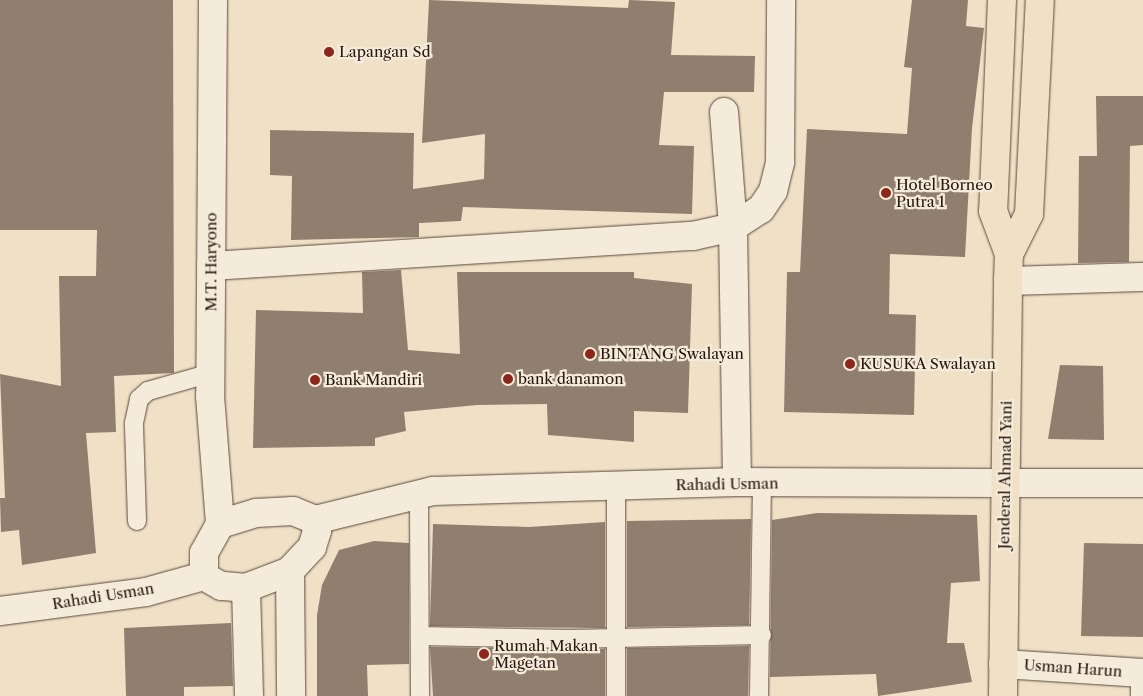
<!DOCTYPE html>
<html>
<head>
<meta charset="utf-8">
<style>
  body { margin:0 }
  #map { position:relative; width:1143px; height:696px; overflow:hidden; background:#f0e0c6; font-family:"Libre Caslon Text",serif }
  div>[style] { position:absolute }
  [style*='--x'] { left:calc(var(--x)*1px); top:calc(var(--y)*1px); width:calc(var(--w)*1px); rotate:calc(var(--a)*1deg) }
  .building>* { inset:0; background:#907f6e }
  .roads { filter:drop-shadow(0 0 1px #59483d) drop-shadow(0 0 1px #59483d) }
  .service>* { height:18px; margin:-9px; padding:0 9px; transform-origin:9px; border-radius:9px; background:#f5ebda }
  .minor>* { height:28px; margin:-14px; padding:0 14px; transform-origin:14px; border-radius:14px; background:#f5ebda }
  .tertiary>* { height:28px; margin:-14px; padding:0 14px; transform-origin:14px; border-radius:14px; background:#f5ebda }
  .trunk>* { height:28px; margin:-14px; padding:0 14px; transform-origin:14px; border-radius:14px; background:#f0e0c6 }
  .dots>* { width:14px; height:14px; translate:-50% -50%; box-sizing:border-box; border:2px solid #f5ebda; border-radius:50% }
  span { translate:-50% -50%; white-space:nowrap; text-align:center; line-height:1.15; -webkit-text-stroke:4.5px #f5ebda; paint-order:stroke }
  .poi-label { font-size:15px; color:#27160f }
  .left { translate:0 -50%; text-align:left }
  .street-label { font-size:15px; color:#27160f }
</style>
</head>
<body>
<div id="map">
  <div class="building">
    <i style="clip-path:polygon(0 0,173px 0,174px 373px,114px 376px,116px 432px,86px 433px,96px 553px,22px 565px,19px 530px,1px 532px,0 498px,5px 498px,0 374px,61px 386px,59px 276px,96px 276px,97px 230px,0 230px)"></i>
    <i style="clip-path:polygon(429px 0,628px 8px,629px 0,675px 2px,671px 55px,755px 56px,754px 92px,664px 92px,659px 145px,694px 146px,692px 214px,463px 207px,461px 221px,419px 223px,419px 237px,291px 240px,292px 176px,270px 175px,270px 130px,414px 133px,413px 189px,484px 179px,485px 134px,422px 143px)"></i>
    <i style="clip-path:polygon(912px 0,968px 0,966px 26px,984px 28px,972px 128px,965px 257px,890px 254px,889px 314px,916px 315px,914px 415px,784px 412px,787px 272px,800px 272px,807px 129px,907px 134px,912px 68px,904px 67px)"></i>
    <i style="clip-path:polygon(1096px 96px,1143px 96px,1143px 145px,1130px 146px,1129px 262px,1078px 263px,1079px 156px,1097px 156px)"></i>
    <i style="clip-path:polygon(401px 270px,408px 350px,460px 354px,457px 272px,634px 272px,634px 278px,692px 284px,688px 413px,634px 411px,634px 442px,548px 435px,547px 404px,477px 405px,404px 412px,406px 431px,375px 438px,375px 446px,253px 448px,256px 310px,363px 313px,362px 272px)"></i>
    <i style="clip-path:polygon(1060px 365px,1103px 366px,1104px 440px,1048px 439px)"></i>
    <i style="clip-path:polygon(817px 513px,977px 515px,980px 581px,951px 583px,947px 643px,964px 643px,972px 682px,878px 696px,876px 674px,770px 677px,772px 520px)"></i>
    <i style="clip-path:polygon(751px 519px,749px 625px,627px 627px,627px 521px)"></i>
    <i style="clip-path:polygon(605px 522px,605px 628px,430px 626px,433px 524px,529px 527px)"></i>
    <i style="clip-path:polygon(374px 541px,409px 543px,409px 664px,367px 665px,368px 696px,317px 696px,317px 615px,322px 585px,339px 550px)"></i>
    <i style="clip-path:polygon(1084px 543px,1143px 544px,1143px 637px,1081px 636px)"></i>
    <i style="clip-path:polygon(231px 623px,233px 686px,184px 687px,184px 696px,126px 696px,124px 628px)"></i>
    <i style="clip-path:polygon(749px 646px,748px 696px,627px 696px,627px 648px)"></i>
    <i style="clip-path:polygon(430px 647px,605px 649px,605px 696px,433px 696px)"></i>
  </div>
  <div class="roads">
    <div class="service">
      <i style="--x:616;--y:487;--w:209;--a:90"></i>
      <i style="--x:411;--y:495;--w:14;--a:56"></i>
      <i style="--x:419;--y:507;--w:189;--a:89.7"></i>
      <i style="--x:137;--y:521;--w:98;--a:-91.8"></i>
      <i style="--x:134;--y:423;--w:25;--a:-78"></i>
      <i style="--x:139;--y:399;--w:12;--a:-42"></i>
      <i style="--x:148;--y:391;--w:66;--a:-15.9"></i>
      <i style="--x:420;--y:636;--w:149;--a:1.2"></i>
      <i style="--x:569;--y:639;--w:193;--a:-1.2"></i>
      <i style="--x:1140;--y:673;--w:23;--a:90"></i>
      <i style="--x:759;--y:696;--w:214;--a:-89.2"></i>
    </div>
    <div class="minor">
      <i style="--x:724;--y:112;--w:115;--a:85.5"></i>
      <i style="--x:733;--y:227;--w:255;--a:89.1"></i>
      <i style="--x:211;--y:266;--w:483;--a:-3.6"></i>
      <i style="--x:693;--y:236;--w:41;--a:-12.7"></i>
      <i style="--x:733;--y:227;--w:33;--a:-33"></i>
      <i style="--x:761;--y:209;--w:22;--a:-56"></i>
      <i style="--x:773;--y:191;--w:30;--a:-76"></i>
      <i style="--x:780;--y:162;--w:162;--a:-89.6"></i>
      <i style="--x:1008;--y:281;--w:135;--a:-1.7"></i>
      <i style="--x:1005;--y:483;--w:138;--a:0"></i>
    </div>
    <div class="tertiary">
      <i style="--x:213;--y:0;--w:396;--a:90.4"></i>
      <i style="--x:210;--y:396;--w:128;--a:85.5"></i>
      <i style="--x:293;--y:511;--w:24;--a:22"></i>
      <i style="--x:315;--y:520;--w:11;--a:80"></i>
      <i style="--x:317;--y:531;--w:17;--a:107"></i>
      <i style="--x:312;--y:547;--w:33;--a:133"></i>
      <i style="--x:290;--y:571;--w:47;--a:158.9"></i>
      <i style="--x:246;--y:588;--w:25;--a:-175"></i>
      <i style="--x:221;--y:586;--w:20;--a:-150"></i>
      <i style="--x:204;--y:576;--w:23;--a:-90"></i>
      <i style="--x:204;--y:553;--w:33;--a:-61"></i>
      <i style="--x:220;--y:524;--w:38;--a:-17"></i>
      <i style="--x:256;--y:513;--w:37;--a:-3"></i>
      <i style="--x:315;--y:520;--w:122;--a:-13.8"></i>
      <i style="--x:433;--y:491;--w:304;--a:-1.7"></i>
      <i style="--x:737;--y:482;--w:268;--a:0.2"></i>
      <i style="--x:290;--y:571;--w:125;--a:89.5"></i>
      <i style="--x:246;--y:588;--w:108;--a:88.4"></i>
      <i style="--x:0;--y:611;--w:147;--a:-7.4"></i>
      <i style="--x:146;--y:592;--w:60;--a:-15.4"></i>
      <i style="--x:1003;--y:664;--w:140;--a:3.7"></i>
    </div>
    <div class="trunk">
      <i style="--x:1002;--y:0;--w:211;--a:92.4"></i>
      <i style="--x:993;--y:211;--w:46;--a:69.6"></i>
      <i style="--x:1003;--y:696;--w:415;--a:-89.3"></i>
      <i style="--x:1008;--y:281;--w:27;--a:-88"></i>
      <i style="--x:1009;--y:254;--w:45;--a:-63.4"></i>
      <i style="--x:1029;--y:214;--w:214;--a:-87.1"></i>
    </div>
  </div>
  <div class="dots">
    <i style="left:329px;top:52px;background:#8f2418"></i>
    <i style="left:886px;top:193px;background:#8f2418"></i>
    <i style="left:590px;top:354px;background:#8f2418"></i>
    <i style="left:850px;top:364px;background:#8f2418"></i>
    <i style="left:508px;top:379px;background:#8f2418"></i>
    <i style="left:315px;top:380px;background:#8f2418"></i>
    <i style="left:484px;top:654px;background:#8f2418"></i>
  </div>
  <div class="poi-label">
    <span class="left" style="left:339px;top:52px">Lapangan Sd</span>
    <span class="left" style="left:896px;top:193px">Hotel Borneo<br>Putra 1</span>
    <span class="left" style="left:600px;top:354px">BINTANG Swalayan</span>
    <span class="left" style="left:860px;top:364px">KUSUKA Swalayan</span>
    <span class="left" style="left:518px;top:379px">bank danamon</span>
    <span class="left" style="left:325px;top:380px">Bank Mandiri</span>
    <span class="left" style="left:494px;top:654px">Rumah Makan<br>Magetan</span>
  </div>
  <div class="street-label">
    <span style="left:211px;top:262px;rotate:-90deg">M.T. Haryono</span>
    <span style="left:1005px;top:475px;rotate:-89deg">Jenderal Ahmad Yani</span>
    <span style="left:727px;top:484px;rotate:-1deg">Rahadi Usman</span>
    <span style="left:103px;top:596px;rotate:-9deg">Rahadi Usman</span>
    <span style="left:1073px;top:668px;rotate:4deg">Usman Harun</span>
  </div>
</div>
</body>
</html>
